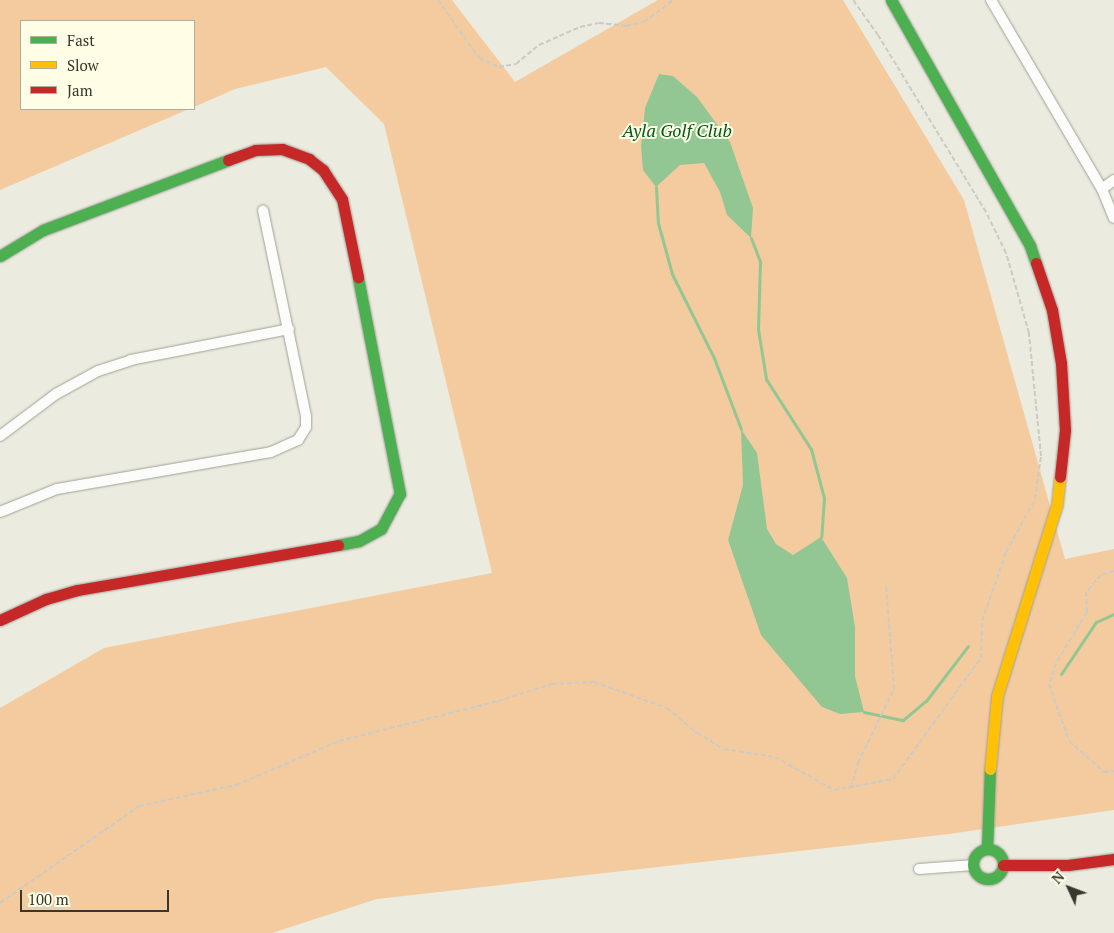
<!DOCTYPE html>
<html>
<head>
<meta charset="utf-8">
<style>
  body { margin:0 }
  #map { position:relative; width:1114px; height:933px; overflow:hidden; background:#ebebdf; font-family:"PT Serif",serif }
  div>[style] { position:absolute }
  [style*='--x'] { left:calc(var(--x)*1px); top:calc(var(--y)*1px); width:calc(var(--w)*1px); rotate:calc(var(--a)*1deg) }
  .green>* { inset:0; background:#f4cb9f }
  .water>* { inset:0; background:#92c793 }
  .stream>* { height:3px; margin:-1.5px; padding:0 1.5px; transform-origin:1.5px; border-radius:1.5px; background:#92c793 }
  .path>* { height:2px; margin-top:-1px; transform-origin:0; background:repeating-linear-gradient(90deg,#cbcbc6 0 5px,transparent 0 7.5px) }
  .roads { filter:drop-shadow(0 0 1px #a0a097) drop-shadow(0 0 1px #a0a097) }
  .street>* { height:10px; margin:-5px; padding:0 5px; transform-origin:5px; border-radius:5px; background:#fcfcfa }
  .fast>* { height:11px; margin:-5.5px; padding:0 5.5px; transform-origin:5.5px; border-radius:5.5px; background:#4caf50 }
  .fast>.ring { margin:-5.5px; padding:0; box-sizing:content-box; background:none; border:11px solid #4caf50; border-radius:50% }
  .slow>* { height:11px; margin:-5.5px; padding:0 5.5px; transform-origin:5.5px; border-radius:5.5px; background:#ffc107 }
  .jam>* { height:11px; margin:-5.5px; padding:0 5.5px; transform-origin:5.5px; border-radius:5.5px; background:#c62828 }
  span { translate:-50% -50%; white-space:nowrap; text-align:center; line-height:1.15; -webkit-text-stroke:4px #fffde6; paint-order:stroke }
  .water-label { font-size:18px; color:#025a19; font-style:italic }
  .legend { position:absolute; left:20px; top:20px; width:175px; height:90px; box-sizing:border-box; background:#fffde6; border:1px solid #afae9c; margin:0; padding:6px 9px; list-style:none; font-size:15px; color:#38372e }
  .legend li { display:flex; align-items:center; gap:10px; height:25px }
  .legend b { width:25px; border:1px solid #afae9c }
  .north { position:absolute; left:1044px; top:863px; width:50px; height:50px; -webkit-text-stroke:4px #fffde6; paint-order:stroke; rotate:313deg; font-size:14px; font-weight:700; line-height:20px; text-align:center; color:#38372e }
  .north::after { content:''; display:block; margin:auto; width:18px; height:22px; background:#38372e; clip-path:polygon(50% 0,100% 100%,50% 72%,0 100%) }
  .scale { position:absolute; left:20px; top:890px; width:149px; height:22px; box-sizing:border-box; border:2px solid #38372e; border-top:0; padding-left:6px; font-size:15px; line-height:18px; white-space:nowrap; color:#38372e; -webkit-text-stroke:4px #fffde6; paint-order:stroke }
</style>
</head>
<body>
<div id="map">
  <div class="green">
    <i style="clip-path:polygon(0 0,452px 0,515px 82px,658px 0,843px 0,964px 200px,1065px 559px,1114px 549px,1114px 810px,949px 834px,377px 899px,272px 933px,0 933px,0 708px,104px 648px,492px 573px,384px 124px,326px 67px,235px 89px,194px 107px,194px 21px,21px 21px,21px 109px,189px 109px,0 190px)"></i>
  </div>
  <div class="water">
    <i style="clip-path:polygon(659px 74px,673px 76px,697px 97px,730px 142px,753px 208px,751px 238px,727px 215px,720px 192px,704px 163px,680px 165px,656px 187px,643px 170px,641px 146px,645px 108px)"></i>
    <i style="clip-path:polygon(741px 429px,757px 453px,767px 529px,776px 544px,793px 555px,821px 537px,847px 578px,855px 627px,855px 676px,864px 712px,840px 714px,822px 707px,761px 635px,728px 540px,743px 485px)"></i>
  </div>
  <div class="stream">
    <i style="--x:656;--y:187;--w:36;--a:87"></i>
    <i style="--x:658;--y:223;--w:53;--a:74.6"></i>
    <i style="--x:672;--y:274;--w:94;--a:63.4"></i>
    <i style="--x:714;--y:358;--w:76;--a:69.2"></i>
    <i style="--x:751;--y:238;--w:26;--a:69"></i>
    <i style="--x:760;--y:262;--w:67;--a:91.7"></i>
    <i style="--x:758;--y:329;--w:51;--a:80.9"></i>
    <i style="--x:766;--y:379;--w:83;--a:57.3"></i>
    <i style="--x:811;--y:449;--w:51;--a:75.1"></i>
    <i style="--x:824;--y:498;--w:39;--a:94"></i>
    <i style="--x:1061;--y:674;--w:63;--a:-56.1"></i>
    <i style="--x:1096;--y:622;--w:20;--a:-24"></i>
    <i style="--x:864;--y:712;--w:40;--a:12"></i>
    <i style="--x:903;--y:720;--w:30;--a:-40"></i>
    <i style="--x:926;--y:701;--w:69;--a:-52.6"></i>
  </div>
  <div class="path">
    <i style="--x:438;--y:0;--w:71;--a:54.7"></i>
    <i style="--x:479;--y:58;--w:22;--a:24"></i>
    <i style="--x:499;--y:67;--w:17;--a:-10"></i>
    <i style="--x:516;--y:64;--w:30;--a:-40"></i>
    <i style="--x:539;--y:45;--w:45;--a:-23.7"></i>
    <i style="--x:580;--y:27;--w:19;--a:-12"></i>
    <i style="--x:599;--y:23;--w:27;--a:6"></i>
    <i style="--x:626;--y:26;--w:18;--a:-13"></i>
    <i style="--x:644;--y:22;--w:36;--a:-37"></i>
    <i style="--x:1114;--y:571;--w:14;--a:163"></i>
    <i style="--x:1101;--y:575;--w:23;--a:131"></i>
    <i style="--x:1086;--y:592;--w:20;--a:87"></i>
    <i style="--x:1087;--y:612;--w:60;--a:121.3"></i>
    <i style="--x:1056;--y:663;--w:22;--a:108"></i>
    <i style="--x:1049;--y:684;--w:60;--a:70.7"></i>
    <i style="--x:1069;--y:741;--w:47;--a:41.5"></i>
    <i style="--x:1104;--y:772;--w:10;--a:-6"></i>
    <i style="--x:851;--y:788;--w:26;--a:-74"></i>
    <i style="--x:858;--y:763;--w:82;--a:-64.1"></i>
    <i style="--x:894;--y:689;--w:104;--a:-94.4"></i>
    <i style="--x:0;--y:903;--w:169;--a:-34.9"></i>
    <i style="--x:139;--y:806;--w:99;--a:-12.2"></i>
    <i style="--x:236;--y:785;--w:112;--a:-23.1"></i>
    <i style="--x:339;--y:741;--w:164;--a:-14.1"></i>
    <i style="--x:498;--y:701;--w:57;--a:-17.5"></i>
    <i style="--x:552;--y:684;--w:42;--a:-2.7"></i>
    <i style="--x:594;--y:682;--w:77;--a:19.6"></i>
    <i style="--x:667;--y:708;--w:39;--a:40"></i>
    <i style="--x:697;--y:733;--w:31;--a:31"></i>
    <i style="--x:724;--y:749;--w:52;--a:8.9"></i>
    <i style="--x:775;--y:757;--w:68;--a:29.2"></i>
    <i style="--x:834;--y:790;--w:60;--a:-10.6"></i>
    <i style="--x:893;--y:779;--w:150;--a:-54"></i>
    <i style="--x:981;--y:658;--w:37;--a:-88"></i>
    <i style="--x:982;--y:621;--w:73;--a:-70.8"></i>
    <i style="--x:1006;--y:552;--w:60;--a:-61.3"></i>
    <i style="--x:1035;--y:499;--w:43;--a:-82.1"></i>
    <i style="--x:1041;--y:456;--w:124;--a:-95.6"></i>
    <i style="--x:1029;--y:333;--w:83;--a:-106"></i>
    <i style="--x:1006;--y:253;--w:46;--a:-116"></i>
    <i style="--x:986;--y:212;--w:207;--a:-121.4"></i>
    <i style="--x:878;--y:35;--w:43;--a:-125.5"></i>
  </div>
  <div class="roads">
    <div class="street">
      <i style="--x:991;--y:0;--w:219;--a:59.6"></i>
      <i style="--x:1102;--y:189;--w:31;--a:68"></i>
      <i style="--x:1102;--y:189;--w:15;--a:-37"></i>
      <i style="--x:0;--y:436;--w:70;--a:-36.9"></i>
      <i style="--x:56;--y:394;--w:48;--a:-28.7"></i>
      <i style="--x:98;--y:371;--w:35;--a:-18"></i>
      <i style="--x:131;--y:360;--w:161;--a:-11.1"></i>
      <i style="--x:0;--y:512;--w:61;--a:-22"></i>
      <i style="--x:57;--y:489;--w:217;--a:-9.8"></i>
      <i style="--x:271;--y:452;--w:30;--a:-24"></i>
      <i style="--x:298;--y:440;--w:15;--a:-58"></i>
      <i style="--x:306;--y:427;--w:11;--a:-90"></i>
      <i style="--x:306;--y:416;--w:210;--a:-101.8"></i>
      <i style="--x:919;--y:869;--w:55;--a:-4.2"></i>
    </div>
    <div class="fast">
      <i style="--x:891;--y:0;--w:283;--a:60.5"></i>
      <i style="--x:1030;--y:246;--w:18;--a:71"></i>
      <i style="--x:0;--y:256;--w:50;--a:-31.2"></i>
      <i style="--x:43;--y:230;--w:198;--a:-20.7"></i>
      <i style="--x:338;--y:545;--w:21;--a:-11"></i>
      <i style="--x:359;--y:541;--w:25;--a:-29"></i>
      <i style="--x:381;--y:529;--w:40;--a:-62"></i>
      <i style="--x:400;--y:494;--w:221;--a:-101"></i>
      <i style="--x:987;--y:849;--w:80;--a:-87.9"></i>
      <i class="ring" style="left:973px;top:849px;width:19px;height:19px"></i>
    </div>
    <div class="slow">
      <i style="--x:990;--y:769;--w:73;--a:-84.5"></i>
      <i style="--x:997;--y:696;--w:201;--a:-72.6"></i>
      <i style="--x:1057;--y:504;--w:27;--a:-84"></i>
    </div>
    <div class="jam">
      <i style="--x:228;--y:160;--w:29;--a:-20"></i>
      <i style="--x:255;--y:150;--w:27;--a:-2"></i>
      <i style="--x:282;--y:149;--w:29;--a:20"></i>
      <i style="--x:309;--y:159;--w:18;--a:38"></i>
      <i style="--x:323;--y:170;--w:35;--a:57"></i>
      <i style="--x:342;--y:199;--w:80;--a:78.4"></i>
      <i style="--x:1036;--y:263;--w:50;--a:71.2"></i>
      <i style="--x:1052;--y:310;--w:54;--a:80.4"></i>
      <i style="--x:1061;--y:363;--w:67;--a:86.6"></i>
      <i style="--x:1065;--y:430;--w:47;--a:96.1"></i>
      <i style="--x:0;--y:620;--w:51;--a:-24.5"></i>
      <i style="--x:46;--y:599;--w:33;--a:-16"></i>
      <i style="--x:78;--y:590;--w:264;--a:-9.8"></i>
      <i style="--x:1003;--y:865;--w:65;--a:0"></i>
      <i style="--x:1068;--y:865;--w:46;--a:-7.4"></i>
    </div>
  </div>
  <div class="water-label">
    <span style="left:677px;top:130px">Ayla Golf Club</span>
  </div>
  <ul class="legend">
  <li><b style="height:6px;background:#4caf50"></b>Fast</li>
  <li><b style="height:6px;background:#ffc107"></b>Slow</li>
  <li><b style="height:6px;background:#c62828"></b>Jam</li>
  </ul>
  <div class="north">N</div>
  <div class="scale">100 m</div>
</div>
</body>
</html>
